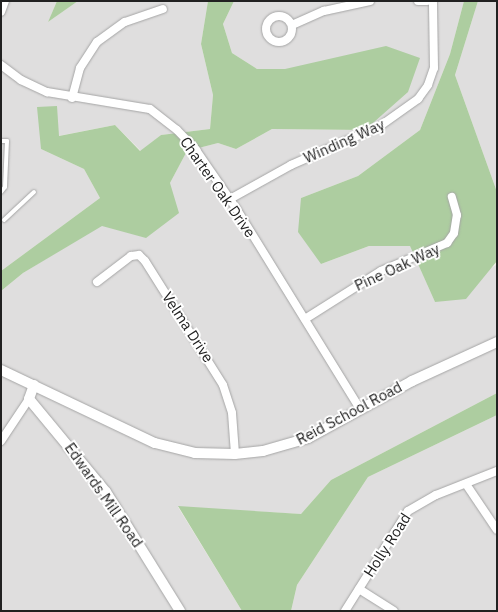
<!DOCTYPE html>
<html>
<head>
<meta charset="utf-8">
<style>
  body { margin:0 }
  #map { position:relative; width:498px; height:612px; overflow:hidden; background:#f0eee8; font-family:"IBM Plex Sans",sans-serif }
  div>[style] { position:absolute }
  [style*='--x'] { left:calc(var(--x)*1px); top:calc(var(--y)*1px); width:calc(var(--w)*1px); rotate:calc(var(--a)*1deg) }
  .residential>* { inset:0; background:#dfdede }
  .forest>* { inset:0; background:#adcda0 }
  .roads { filter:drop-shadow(0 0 1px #a5a5a5) drop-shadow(0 0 1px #a5a5a5) }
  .service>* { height:4px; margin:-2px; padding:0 2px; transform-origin:2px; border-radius:2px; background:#fff }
  .minor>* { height:8px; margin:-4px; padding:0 4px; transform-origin:4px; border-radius:4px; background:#fff }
  .minor>.ring { margin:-4px; padding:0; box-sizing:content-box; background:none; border:8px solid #fff; border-radius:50% }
  .tertiary>* { height:10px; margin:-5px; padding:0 5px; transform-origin:5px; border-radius:5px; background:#fff }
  span { translate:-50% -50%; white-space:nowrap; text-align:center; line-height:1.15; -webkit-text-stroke:4px #fff; paint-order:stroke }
  .street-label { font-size:15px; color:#212121 }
  .frame { position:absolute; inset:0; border:2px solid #212121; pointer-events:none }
</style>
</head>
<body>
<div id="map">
  <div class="residential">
    <i style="clip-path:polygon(1px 1px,57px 1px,48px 22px,78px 1px,208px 1px,201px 44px,213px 95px,210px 129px,161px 135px,141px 151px,115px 125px,58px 136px,41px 149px,84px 169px,100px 198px,1px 271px)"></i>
    <i style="clip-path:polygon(234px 1px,464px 1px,450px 54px,420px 130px,358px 176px,301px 198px,321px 264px,369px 246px,410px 245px,435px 302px,496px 265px,497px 261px,497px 393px,331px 480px,301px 514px,178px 507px,242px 611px,1px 611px,1px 291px,23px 273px,170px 183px,187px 151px,218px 143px,236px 149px,272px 129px,364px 130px,285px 69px,257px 69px,232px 53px,223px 24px)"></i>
    <i style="clip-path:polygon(478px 1px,497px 1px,497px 192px,455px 75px)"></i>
    <i style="clip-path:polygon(497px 415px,497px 611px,291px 611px,297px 585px,368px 477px)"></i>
  </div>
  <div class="forest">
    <i style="clip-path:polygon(57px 1px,78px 1px,48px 22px)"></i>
    <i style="clip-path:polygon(208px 1px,234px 1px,223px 24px,232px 53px,257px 69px,285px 69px,386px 46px,420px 58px,408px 92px,365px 130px,272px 129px,236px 149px,218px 143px,187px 151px,170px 183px,179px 213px,146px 238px,102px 226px,23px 273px,1px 291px,1px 271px,100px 198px,84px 169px,41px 149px,37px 107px,57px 106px,59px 136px,115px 125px,140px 151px,161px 135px,210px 129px,213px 95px,201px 44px)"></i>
    <i style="clip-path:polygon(464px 1px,478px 1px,455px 75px,497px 192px,497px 261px,466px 299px,435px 302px,410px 246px,369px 246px,321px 264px,298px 232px,301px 198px,358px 176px,420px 130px,450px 54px)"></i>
    <i style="clip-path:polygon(497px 393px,497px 415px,368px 477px,297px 585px,291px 611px,242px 611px,178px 506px,301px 514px,331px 480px)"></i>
  </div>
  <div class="roads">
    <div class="service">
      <i style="--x:1;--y:141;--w:6;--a:0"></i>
      <i style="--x:7;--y:141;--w:46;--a:92.5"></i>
      <i style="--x:5;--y:187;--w:6;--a:129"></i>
      <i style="--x:4;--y:220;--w:41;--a:-43"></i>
    </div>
    <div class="minor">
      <i style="--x:418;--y:1;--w:9;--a:0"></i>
      <i style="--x:1;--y:12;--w:12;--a:-70"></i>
      <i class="ring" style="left:266px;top:16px;width:18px;height:18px"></i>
      <i style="--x:292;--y:25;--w:35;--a:-24"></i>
      <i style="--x:324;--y:11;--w:47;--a:-12.3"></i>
      <i style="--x:1;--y:65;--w:25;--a:37"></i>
      <i style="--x:21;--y:80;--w:29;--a:25"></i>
      <i style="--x:47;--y:92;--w:104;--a:9.4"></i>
      <i style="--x:150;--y:109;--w:34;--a:38"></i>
      <i style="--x:177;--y:130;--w:28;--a:46"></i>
      <i style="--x:196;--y:150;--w:70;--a:55.4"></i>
      <i style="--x:236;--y:208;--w:236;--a:58.3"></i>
      <i style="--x:72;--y:98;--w:31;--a:-75"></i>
      <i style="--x:80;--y:68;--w:31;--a:-57"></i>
      <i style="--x:97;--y:42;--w:34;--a:-36"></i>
      <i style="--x:125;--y:22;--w:40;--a:-18.9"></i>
      <i style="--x:230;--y:199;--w:70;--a:-29.1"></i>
      <i style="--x:291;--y:165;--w:97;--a:-23.7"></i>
      <i style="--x:380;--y:126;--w:47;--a:-35.4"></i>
      <i style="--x:418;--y:99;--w:17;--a:-54"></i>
      <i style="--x:428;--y:85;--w:18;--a:-71"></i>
      <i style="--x:434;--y:68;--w:67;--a:-90.9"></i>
      <i style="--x:97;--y:282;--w:43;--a:-37.4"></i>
      <i style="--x:131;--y:256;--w:8;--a:-7"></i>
      <i style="--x:139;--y:255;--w:8;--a:45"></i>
      <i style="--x:145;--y:261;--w:146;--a:57.8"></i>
      <i style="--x:223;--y:385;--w:29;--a:72"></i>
      <i style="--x:232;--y:413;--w:41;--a:85.8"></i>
      <i style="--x:305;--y:319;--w:90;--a:-32.3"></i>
      <i style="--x:381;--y:271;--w:72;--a:-23"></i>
      <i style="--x:447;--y:243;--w:12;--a:-55"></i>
      <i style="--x:454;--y:233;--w:18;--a:-81"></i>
      <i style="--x:457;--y:215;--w:19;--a:-106"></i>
      <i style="--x:1;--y:441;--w:50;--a:-56.3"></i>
      <i style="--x:466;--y:484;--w:55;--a:56"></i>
      <i style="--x:359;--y:589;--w:41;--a:32.2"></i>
      <i style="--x:345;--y:611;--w:118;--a:-57.8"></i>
      <i style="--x:408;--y:511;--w:32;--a:-30"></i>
      <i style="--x:436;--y:495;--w:66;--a:-21.5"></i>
    </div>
    <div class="tertiary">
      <i style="--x:1;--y:370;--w:170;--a:25.4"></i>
      <i style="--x:155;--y:443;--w:41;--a:14"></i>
      <i style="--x:195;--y:453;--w:40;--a:1.4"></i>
      <i style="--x:235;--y:454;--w:28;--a:-6"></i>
      <i style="--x:263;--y:451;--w:47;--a:-16.1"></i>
      <i style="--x:308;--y:438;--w:119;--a:-28.7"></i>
      <i style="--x:412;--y:381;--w:94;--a:-24.6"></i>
      <i style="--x:34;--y:385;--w:15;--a:110"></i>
      <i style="--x:29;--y:399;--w:121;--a:50.4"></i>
      <i style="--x:106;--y:492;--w:140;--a:58.1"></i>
    </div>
  </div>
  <div class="street-label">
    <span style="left:344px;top:141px;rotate:-24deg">Winding Way</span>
    <span style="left:218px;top:187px;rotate:55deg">Charter Oak Drive</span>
    <span style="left:397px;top:267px;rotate:-25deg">Pine Oak Way</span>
    <span style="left:188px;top:327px;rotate:57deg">Velma Drive</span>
    <span style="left:349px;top:413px;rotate:-28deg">Reid School Road</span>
    <span style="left:104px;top:495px;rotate:55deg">Edwards Mill Road</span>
    <span style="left:387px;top:545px;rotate:-57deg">Holly Road</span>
  </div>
  <div class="frame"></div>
</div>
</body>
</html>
